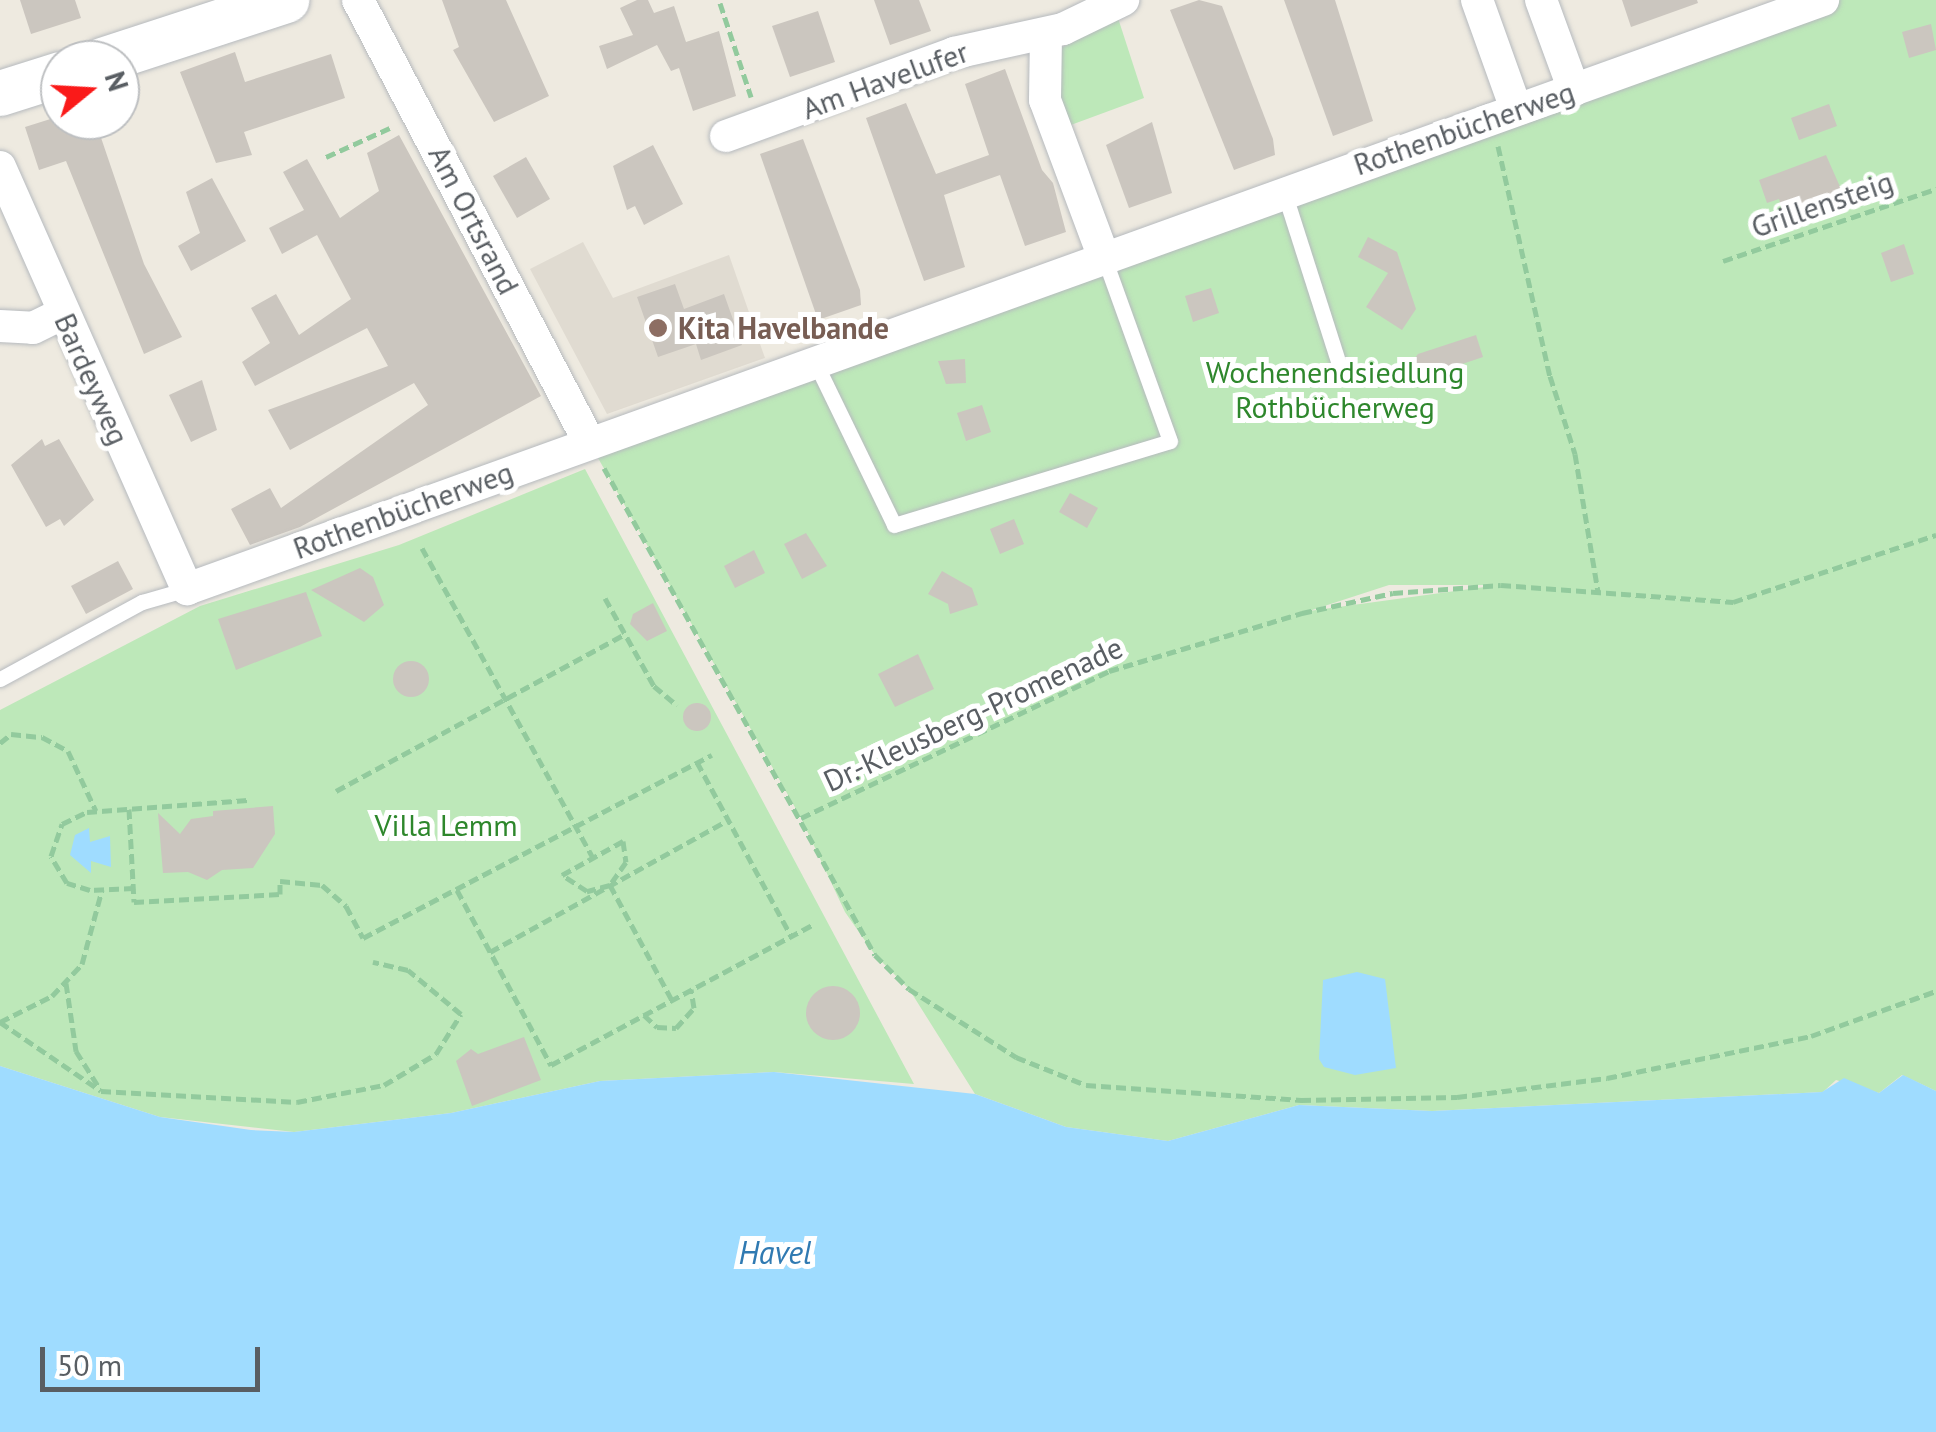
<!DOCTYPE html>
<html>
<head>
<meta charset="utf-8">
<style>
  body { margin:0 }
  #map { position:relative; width:1936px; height:1432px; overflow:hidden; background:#eeeae0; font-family:"PT Sans",sans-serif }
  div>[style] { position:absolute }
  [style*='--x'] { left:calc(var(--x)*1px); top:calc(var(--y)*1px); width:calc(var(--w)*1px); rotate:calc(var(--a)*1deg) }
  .education>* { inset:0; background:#e0dbd1 }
  .green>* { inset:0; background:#bde8b9 }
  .water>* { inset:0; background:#9fdcff }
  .building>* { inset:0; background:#cbc6bf }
  .round { border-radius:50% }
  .path>* { height:5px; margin-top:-2.5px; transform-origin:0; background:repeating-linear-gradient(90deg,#92ca9d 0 10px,transparent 0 15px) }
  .roads { filter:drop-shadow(0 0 2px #b6babe) drop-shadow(0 0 2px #b6babe) }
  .lane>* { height:15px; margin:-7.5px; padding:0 7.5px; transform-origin:7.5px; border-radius:7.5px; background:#fff }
  .street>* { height:32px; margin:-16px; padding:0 16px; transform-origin:16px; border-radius:16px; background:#fff }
  .secondary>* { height:45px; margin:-22.5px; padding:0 22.5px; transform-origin:22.5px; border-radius:22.5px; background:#fff }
  .dots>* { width:28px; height:28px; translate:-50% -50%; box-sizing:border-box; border:5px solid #fff; border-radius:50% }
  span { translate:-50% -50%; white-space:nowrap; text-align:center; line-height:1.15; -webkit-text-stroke:10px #fff; paint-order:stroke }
  .street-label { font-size:30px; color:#595e63 }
  .education-label { font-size:30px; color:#785e54; font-weight:700 }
  .left { translate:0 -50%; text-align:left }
  .park-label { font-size:30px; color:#2e872c }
  .water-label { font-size:32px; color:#307ab2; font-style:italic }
  .north { position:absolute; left:40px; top:40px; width:100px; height:100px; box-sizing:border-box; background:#fff; border:2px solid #bdbfc1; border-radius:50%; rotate:72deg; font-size:28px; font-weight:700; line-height:40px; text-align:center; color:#595e63 }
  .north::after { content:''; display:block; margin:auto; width:35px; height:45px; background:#fa1a19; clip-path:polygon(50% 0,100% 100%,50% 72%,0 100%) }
  .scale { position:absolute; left:40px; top:1347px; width:220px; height:45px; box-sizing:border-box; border:5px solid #595e63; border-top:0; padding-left:12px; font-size:30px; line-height:35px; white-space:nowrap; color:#595e63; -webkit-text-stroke:8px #fff; paint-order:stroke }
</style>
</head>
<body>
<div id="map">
  <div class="education">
    <i style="clip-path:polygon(583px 242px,613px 298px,729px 255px,765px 358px,607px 414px,530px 269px)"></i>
  </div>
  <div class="green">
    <i style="clip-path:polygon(evenodd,1823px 0,1936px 0,1936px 1091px,1902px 1075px,1879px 1093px,1836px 1080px,1823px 1092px,1432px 1111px,1299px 1105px,1168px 1141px,1066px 1127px,975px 1094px,909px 989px,875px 955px,845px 912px,801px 818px,589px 442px,1823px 0,1389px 585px,1491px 585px,1492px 586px,1309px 611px,1389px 585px)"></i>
    <i style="clip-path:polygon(1118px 18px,1144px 98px,1060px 129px,1057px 50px)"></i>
    <i style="clip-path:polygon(585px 469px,914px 1084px,774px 1072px,600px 1081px,451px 1113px,294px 1132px,160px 1117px,0 1066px,0 710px,200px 606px,399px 545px)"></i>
  </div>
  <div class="water">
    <i style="clip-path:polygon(89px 828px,90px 842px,110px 836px,111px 867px,91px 861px,91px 873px,70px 855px,75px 835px)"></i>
    <i style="clip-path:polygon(1357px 972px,1385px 979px,1396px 1068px,1355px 1075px,1324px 1067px,1319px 1059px,1323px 980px)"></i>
    <i style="clip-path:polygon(0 1066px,160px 1117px,251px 1130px,294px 1132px,451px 1113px,600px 1081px,774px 1072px,975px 1094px,1066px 1127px,1168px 1141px,1299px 1105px,1432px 1111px,1822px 1092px,1844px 1078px,1879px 1093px,1903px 1075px,1936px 1091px,1936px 1432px,0 1432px)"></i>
  </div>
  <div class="building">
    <i style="clip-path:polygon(20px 0,75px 0,81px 18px,31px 34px)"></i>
    <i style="clip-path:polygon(442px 0,506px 0,549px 96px,494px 122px,453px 50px,459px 47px)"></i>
    <i style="clip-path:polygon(637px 0,648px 0,654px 13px,674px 6px,686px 42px,719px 31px,736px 96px,693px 111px,679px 68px,671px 71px,657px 45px,607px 69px,599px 46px,633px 35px,620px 8px)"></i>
    <i style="clip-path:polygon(874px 0,919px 0,931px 31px,890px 45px)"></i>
    <i style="clip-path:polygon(1199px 0,1222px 6px,1273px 139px,1275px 155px,1234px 170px,1170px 10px)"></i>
    <i style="clip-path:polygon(1284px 0,1335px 0,1373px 121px,1333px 136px)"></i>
    <i style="clip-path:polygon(1622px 0,1697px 0,1698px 3px,1631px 27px)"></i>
    <i style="clip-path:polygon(818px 11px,835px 62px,790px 77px,772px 26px)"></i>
    <i style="clip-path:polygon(1931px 24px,1936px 50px,1909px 58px,1902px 32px)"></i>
    <i style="clip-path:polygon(235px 52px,245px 82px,331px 54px,345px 98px,244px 132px,252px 155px,216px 163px,180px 72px)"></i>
    <i style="clip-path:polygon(1005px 69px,1042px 170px,1053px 183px,1066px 232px,1025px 246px,1000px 175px,944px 195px,965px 267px,924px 281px,866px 118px,906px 103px,936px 174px,989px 155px,965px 84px)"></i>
    <i style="clip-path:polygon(1829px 104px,1837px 126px,1799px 140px,1791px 118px)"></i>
    <i style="clip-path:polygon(60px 116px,95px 120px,144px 264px,182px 337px,144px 354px,66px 161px,39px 170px,25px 127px)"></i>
    <i style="clip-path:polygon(1152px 122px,1172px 193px,1129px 208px,1106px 145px)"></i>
    <i style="clip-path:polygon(399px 135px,541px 396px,300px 527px,250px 545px,231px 509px,270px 488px,281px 508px,428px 405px,414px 383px,290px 450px,268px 410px,388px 366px,367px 328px,255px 386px,242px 362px,270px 343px,251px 308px,276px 294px,299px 335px,351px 299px,317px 235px,282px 254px,269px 228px,304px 210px,283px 172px,307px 159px,340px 218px,379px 191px,367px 153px)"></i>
    <i style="clip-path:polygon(803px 139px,860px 290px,861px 305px,818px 320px,760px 154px)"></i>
    <i style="clip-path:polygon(653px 145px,683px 204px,644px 225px,635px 206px,627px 210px,613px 166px)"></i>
    <i style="clip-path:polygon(1826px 155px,1845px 198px,1785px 219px,1779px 199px,1767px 203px,1759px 180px)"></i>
    <i style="clip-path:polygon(526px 157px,550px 199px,517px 218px,493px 176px)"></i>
    <i style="clip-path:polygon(212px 178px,246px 241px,191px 271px,178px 246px,200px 233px,186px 192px)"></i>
    <i style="clip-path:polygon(1368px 237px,1397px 252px,1416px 309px,1402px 330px,1366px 307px,1388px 273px,1358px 257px)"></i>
    <i style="clip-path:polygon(1904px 244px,1914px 274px,1891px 282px,1881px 253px)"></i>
    <i style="clip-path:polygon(675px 284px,684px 309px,724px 294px,742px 345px,701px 360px,696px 344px,658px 357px,637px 297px)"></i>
    <i style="clip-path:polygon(1211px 288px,1219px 313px,1193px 322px,1185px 296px)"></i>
    <i style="clip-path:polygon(1476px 335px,1483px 357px,1391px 388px,1418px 354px)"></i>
    <i style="clip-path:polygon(965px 359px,966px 383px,946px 384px,938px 361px)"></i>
    <i style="clip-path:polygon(202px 380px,217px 430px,191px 442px,169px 395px)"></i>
    <i style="clip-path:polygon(982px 405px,991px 432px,966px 441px,957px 413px)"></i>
    <i style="clip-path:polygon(42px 439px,45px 446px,59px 439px,94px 500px,64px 526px,60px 519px,46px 527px,11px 465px)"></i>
    <i style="clip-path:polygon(1070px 493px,1098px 508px,1087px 528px,1059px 512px)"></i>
    <i style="clip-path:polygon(1014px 519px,1024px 544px,1000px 554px,990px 529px)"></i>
    <i style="clip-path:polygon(806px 533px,827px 566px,802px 579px,784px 544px)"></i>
    <i style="clip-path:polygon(754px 550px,765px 573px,735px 588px,724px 566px)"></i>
    <i style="clip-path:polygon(118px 561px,133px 589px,86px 614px,71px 586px)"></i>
    <i style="clip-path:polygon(360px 568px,373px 577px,384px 605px,364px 622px,311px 590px)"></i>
    <i style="clip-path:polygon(942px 571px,972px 588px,978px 605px,950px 614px,948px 604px,928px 594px)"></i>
    <i style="clip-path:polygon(306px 592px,322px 636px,236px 670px,218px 619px)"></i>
    <i style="clip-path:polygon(653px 603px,667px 631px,647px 641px,630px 624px,633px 614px)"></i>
    <i style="clip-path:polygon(918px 654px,934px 689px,895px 707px,878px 674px)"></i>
    <i class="round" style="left:393px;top:661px;width:36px;height:36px"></i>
    <i class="round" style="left:683px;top:703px;width:28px;height:28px"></i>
    <i style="clip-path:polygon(273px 806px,275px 834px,253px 868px,222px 870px,207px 880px,188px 872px,163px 873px,158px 813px,180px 834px,191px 819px,213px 816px,213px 811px)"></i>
    <i class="round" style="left:806px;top:986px;width:54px;height:54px"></i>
    <i style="clip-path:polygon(524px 1037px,541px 1080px,472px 1106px,456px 1061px,471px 1049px,478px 1054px)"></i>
  </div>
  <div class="path">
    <i style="--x:720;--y:3;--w:99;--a:71.7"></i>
    <i style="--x:1498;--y:146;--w:236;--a:77.3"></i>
    <i style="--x:1550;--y:376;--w:82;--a:72.2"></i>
    <i style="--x:1575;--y:454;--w:139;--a:80.5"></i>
    <i style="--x:326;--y:157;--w:70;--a:-24.4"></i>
    <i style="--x:1723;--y:261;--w:225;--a:-18.7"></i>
    <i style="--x:604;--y:468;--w:557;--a:60.91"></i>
    <i style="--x:875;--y:955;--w:48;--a:45"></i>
    <i style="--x:909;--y:989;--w:127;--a:32.4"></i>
    <i style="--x:1016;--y:1057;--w:75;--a:21.8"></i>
    <i style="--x:1086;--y:1085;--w:216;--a:4"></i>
    <i style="--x:1301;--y:1100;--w:156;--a:-1.1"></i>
    <i style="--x:1457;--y:1097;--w:151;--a:-7.2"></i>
    <i style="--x:1607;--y:1078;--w:208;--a:-11.6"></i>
    <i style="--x:1811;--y:1036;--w:133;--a:-19.8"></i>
    <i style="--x:422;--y:548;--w:354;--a:61.1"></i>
    <i style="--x:605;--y:598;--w:101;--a:60.9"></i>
    <i style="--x:654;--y:686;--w:30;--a:40"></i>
    <i style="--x:0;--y:743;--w:14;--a:-39"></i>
    <i style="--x:11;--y:734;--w:31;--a:6"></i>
    <i style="--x:42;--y:737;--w:30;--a:28"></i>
    <i style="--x:68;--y:751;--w:66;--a:65"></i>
    <i style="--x:697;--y:762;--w:198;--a:61.6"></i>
    <i style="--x:336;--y:791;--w:329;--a:-28.5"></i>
    <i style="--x:129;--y:809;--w:93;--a:86.9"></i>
    <i style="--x:134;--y:902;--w:146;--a:-3.1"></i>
    <i style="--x:280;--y:894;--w:13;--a:-90"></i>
    <i style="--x:280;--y:881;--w:42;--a:5.4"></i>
    <i style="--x:322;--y:885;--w:32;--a:41"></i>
    <i style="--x:346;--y:906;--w:36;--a:62"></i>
    <i style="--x:363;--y:938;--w:394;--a:-27.7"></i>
    <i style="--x:801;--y:818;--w:341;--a:-25.5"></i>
    <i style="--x:1109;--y:671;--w:202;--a:-16.7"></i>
    <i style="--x:1302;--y:613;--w:93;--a:-12.4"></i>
    <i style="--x:1393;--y:593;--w:108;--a:-4.2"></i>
    <i style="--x:1501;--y:585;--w:233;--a:4.2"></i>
    <i style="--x:1733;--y:602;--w:214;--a:-18.3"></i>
    <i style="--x:623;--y:841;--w:21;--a:82"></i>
    <i style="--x:626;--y:862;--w:28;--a:125"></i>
    <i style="--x:610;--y:885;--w:24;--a:165"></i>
    <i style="--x:587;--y:891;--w:30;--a:-147"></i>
    <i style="--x:562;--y:875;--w:70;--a:-29.1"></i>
    <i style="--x:610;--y:885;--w:131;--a:61.7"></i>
    <i style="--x:134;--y:888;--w:44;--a:177.4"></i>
    <i style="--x:90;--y:890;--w:24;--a:-163"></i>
    <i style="--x:67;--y:883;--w:31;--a:-121"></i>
    <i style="--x:51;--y:856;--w:34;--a:-71"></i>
    <i style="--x:62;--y:824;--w:28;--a:-26"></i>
    <i style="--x:87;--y:812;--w:161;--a:-4.3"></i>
    <i style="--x:457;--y:890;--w:199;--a:61.8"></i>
    <i style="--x:551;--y:1065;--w:298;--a:-28.2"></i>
    <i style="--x:490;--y:952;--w:272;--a:-29"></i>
    <i style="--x:66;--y:983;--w:69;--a:81.6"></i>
    <i style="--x:76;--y:1051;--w:45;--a:57.7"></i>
    <i style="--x:644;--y:1015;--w:18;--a:43"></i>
    <i style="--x:657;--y:1027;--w:19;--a:3"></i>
    <i style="--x:676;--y:1028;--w:27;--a:-48"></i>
    <i style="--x:694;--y:1008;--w:19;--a:-99"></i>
    <i style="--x:0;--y:1022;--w:122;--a:34.3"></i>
    <i style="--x:101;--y:1091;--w:196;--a:3.2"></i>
    <i style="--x:297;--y:1102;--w:89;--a:-11.1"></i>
    <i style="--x:384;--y:1085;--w:61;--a:-30.8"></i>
    <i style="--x:436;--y:1054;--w:47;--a:-58"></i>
    <i style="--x:461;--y:1014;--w:69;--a:-140.3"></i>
    <i style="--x:408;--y:970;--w:36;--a:-167"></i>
    <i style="--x:0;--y:1022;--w:58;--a:-26.6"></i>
    <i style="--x:52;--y:996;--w:44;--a:-46.8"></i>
    <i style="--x:82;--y:964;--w:77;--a:-74.9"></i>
  </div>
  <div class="roads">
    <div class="lane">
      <i style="--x:1284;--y:192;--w:185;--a:72.3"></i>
      <i style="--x:815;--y:362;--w:181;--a:64.1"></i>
      <i style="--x:894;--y:525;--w:288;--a:-16.9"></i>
      <i style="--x:1170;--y:441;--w:198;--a:-109.8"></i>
      <i style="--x:0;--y:679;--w:162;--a:-28.5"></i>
      <i style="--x:142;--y:602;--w:47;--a:-16.1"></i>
    </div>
    <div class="street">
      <i style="--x:358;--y:0;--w:499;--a:62.4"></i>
      <i style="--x:1477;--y:0;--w:116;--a:70.3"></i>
      <i style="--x:1541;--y:0;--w:96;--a:69.9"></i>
      <i style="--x:1046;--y:35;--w:65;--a:90.9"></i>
      <i style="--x:1045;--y:100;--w:165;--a:69.5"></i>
      <i style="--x:726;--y:136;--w:243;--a:-20"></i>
      <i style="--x:954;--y:53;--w:112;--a:-12.4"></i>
      <i style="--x:1063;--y:29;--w:67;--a:-25.8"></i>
      <i style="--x:0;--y:167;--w:462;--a:66.1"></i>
      <i style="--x:187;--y:589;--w:1739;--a:-19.8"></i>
      <i style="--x:0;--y:326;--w:33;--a:3"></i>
      <i style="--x:33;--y:328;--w:32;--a:-26"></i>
    </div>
    <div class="secondary">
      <i style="--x:102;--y:60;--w:194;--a:-18.1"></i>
      <i style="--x:0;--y:93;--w:63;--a:-17.6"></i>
    </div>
  </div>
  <div class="dots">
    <i style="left:658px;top:328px;background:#8d6e63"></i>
  </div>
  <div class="street-label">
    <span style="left:885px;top:80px;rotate:-20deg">Am Havelufer</span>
    <span style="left:1464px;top:128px;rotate:-19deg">Rothenbücherweg</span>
    <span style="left:1822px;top:204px;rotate:-19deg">Grillensteig</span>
    <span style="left:474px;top:220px;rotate:63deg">Am Ortsrand</span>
    <span style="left:92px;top:379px;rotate:66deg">Bardeyweg</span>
    <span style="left:403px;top:510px;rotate:-20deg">Rothenbücherweg</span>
    <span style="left:973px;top:714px;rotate:-25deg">Dr.-Kleusberg-Promenade</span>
  </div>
  <div class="education-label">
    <span class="left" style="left:678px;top:328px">Kita Havelbande</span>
  </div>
  <div class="park-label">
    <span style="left:1335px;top:389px">Wochenendsiedlung<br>Rothbücherweg</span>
    <span style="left:446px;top:825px">Villa Lemm</span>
  </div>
  <div class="water-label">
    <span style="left:775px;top:1252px">Havel</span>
  </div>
  <div class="north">N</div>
  <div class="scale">50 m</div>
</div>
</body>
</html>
